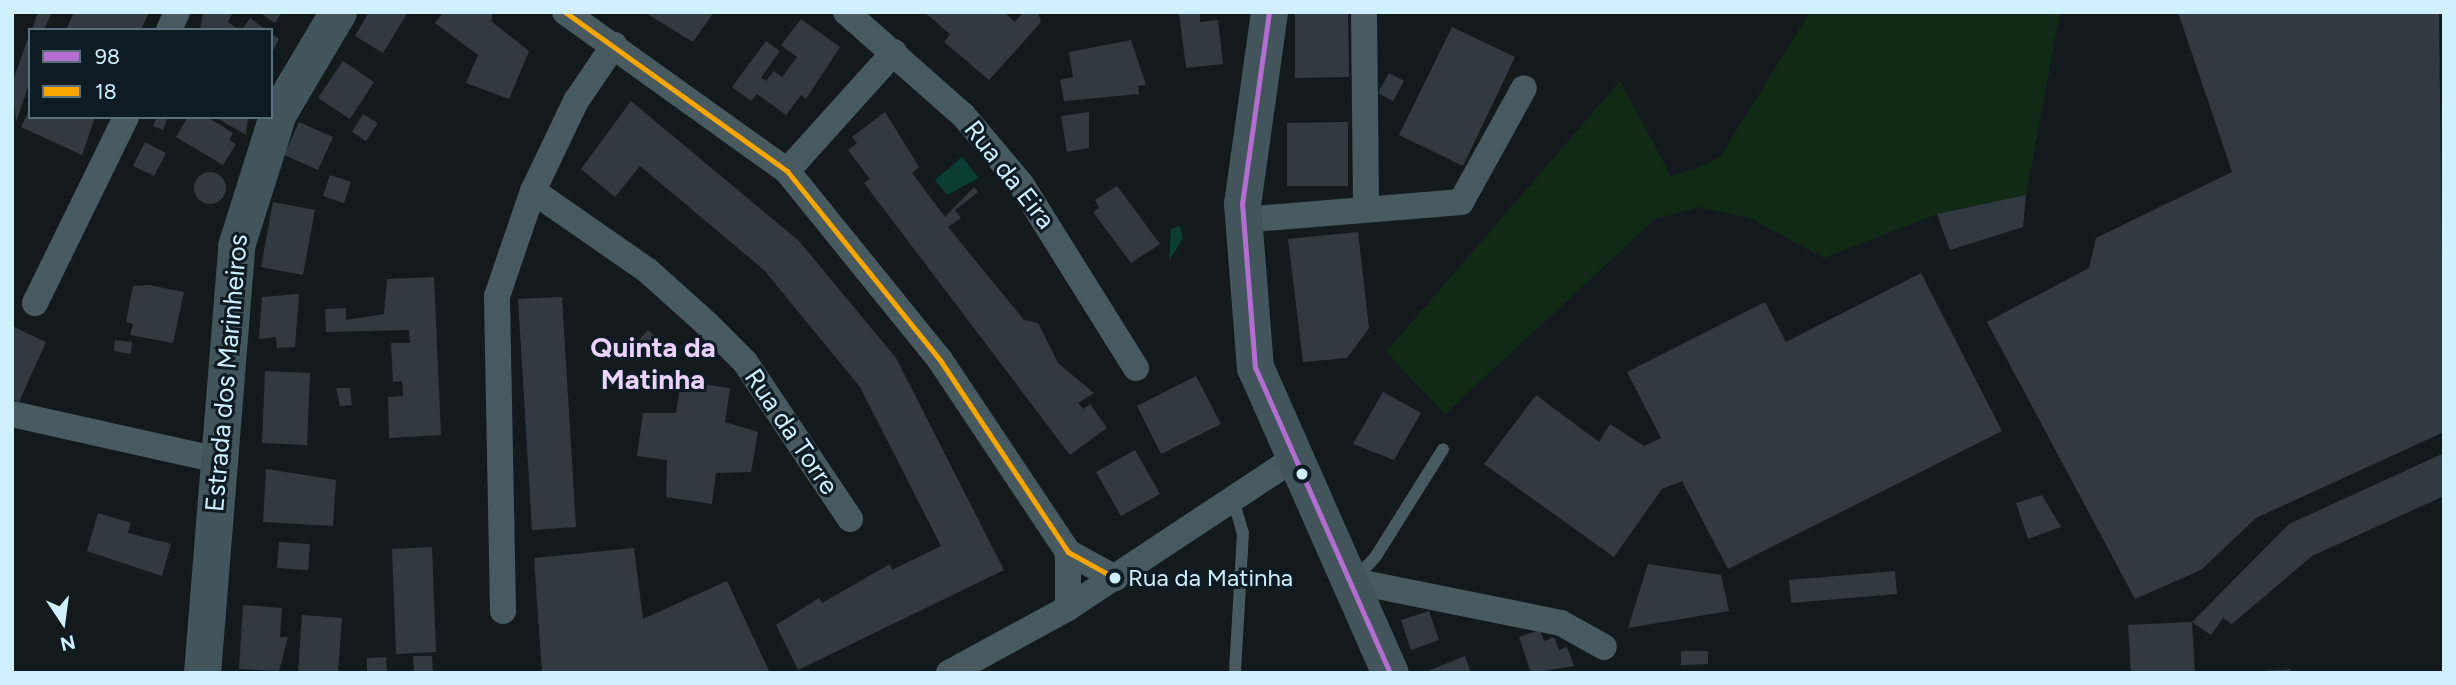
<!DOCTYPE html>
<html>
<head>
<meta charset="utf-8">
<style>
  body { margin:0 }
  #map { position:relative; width:2456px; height:685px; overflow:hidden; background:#131a1e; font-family:Figtree,sans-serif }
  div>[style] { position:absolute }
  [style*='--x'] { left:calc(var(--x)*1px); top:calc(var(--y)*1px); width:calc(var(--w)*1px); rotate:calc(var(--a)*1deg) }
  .green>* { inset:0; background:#112a16 }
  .water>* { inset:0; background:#0b3d35 }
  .building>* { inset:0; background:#313a40 }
  .round { border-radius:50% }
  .lane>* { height:12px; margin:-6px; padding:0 6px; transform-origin:6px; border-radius:6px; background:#48595f }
  .street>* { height:26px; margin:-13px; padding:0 13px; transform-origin:13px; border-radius:13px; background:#48595f }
  .secondary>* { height:37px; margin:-18.5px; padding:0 18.5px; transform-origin:18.5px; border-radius:18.5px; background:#42555a }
  .bus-1>* { height:5px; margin:-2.5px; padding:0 2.5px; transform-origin:2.5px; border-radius:2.5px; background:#b36fd0 }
  .bus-2>* { height:5px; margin:-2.5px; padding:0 2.5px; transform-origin:2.5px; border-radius:2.5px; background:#f7a600 }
  .dots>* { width:19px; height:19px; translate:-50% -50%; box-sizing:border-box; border:4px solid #0e1b23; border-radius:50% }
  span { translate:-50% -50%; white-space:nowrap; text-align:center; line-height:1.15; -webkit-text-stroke:6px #0e1b23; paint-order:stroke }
  .bus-label { font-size:24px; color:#d0f0ff }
  .left { translate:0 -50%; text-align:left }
  .street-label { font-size:26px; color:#d0f0ff }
  .neighbourhood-label { font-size:28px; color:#ebd2ff; font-weight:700 }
  .frame { position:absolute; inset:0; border:14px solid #d0f0ff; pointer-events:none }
  .legend { position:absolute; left:28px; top:28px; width:245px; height:91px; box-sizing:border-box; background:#0e1b23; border:2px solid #5c707b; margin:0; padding:9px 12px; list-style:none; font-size:21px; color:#d0f0ff }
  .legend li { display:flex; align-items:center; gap:14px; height:35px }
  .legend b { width:35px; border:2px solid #5c707b }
  .north { position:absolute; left:28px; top:587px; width:70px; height:70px; -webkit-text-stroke:5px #0e1b23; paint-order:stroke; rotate:167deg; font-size:19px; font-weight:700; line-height:28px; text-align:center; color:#d0f0ff }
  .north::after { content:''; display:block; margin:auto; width:24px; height:32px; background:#d0f0ff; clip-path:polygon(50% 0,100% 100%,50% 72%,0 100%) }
</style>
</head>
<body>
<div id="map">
  <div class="green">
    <i style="clip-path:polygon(1810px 12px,2060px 12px,2026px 195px,1937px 214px,1824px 258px,1750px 218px,1699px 207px,1655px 219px,1445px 414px,1386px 352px,1620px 81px,1671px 176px,1695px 169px,1720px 157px)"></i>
  </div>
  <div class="water">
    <i style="clip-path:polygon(962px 157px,979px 178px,947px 195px,935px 180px)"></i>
    <i style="clip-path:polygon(1180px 226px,1183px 238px,1169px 261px,1171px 229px)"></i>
  </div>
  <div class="building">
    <i style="clip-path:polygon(38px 12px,52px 12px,44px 30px,32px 30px)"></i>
    <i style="clip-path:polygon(74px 12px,149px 12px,141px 30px,66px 30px)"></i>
    <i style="clip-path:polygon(203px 12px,233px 12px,228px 22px,239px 30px,200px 30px)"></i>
    <i style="clip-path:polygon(259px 12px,282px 12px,275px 23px)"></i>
    <i style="clip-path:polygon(369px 12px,408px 12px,383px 53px,355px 36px)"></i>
    <i style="clip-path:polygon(444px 12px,492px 12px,492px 22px,529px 51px,509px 99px,466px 83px,478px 55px,435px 23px)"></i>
    <i style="clip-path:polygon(644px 12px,714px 12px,693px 42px)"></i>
    <i style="clip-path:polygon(924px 12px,1004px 12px,1015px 22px,1023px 12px,1038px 12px,1041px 22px,989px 80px,944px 42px,950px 34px)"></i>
    <i style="clip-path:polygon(1179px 12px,1200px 12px,1200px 22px,1218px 20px,1223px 64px,1186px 68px)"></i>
    <i style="clip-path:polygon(1295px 12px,1348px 12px,1349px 77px,1295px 78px)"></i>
    <i style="clip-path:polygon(2178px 12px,2439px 12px,2444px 432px,2256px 518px,2201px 570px,2135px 599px,1987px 322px,2089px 268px,2096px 238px,2232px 172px)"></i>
    <i style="clip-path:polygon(250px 18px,266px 30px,242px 30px)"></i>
    <i style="clip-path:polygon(801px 19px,840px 47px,806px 99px,801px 95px,786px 115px,757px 94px,751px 101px,732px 87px,766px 41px,780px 51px,761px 78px,766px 81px,774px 71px,782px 77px,797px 57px,781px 45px)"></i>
    <i style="clip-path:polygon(1452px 27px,1515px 57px,1463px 166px,1399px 135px)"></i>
    <i style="clip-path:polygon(271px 33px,279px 39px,271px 54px)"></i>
    <i style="clip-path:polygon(29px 36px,28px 87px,16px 122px,12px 83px)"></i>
    <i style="clip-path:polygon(1131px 40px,1146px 85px,1138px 86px,1139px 94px,1064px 101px,1060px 80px,1073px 77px,1069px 52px)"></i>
    <i style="clip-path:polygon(343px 61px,374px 82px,350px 119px,318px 98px)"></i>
    <i style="clip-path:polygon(1389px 73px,1404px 81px,1393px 101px,1378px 93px)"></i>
    <i style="clip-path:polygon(631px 101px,799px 241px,896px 358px,1004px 570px,798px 670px,776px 625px,819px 598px,822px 603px,890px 564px,892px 570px,941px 546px,860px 387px,764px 270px,640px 166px,615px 197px,581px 169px)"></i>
    <i style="clip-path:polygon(30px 108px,30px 117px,95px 117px,82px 155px,21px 127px)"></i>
    <i style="clip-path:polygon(885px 112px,919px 167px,912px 173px,945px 217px,974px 187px,978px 192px,955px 210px,961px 218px,948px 227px,1024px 320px,1038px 323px,1058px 363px,1094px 393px,1078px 403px,1083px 409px,1090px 404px,1107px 428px,1070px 455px,864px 183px,870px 179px,848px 150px,857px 143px,852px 137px)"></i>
    <i style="clip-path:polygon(1089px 112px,1089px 148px,1067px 152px,1061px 116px)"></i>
    <i style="clip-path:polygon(363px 114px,378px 123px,366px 141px,352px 132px)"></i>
    <i style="clip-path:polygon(157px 117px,168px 117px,163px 130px,153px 126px)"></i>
    <i style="clip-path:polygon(188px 117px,207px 117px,233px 133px,229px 140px,236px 144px,223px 165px,176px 137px)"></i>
    <i style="clip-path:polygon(215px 117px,248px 117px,246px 135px)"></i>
    <i style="clip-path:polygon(299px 122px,333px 137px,318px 170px,284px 155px)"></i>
    <i style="clip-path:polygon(1348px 122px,1348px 186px,1287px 186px,1287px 123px)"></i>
    <i style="clip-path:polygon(145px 142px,166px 153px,154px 176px,133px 166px)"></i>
    <i class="round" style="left:194px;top:172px;width:32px;height:32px"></i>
    <i style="clip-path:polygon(330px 175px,351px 182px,344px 203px,323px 196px)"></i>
    <i style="clip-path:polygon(1117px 186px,1160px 244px,1131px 263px,1093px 212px,1099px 208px,1095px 200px)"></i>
    <i style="clip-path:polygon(2026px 195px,2023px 227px,1950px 250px,1937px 214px)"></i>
    <i style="clip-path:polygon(273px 202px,315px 210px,303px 275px,261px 267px)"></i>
    <i style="clip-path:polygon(1358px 232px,1369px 328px,1347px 358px,1303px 362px,1288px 239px)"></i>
    <i style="clip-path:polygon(1921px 273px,2002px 431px,1728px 569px,1682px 481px,1662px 489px,1614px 557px,1484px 464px,1536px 395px,1599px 442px,1610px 424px,1644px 446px,1661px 438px,1627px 372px,1765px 302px,1786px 342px)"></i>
    <i style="clip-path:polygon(434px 277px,441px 435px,389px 438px,388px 397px,403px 396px,402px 381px,393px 382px,391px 343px,410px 343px,409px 330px,326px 332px,325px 309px,346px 308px,346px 320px,384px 314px,387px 279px)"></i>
    <i style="clip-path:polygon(149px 285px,184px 292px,173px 343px,130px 335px,133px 324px,126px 322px,133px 286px)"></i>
    <i style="clip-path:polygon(299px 294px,295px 347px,277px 348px,276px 337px,259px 339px,262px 297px)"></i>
    <i style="clip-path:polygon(562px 297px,576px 527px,532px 530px,518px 299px)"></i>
    <i style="clip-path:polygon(12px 326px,46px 342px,19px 402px,12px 399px)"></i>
    <i style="clip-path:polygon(648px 330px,659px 339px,646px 353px,636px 343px)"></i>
    <i style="clip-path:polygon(115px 340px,132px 342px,131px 354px,114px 351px)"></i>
    <i style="clip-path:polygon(265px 371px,310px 373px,307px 445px,262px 443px)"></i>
    <i style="clip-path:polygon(1196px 376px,1221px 424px,1161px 454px,1137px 406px)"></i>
    <i style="clip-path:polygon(681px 381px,730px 388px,725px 422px,758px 432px,751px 472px,716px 473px,712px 504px,666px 497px,667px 460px,637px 456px,643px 413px,676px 413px)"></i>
    <i style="clip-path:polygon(336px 388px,350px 388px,352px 405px,340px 406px)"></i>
    <i style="clip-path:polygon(1383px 392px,1421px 413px,1394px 460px,1353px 444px)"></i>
    <i style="clip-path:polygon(1135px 450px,1160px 494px,1121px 516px,1096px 472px)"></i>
    <i style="clip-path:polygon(2444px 453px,2444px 496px,2312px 556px,2232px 624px,2223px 618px,2211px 635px,2192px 622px,2289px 524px)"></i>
    <i style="clip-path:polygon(266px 469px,336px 480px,333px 526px,263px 522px)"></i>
    <i style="clip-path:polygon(2042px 495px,2061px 527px,2028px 539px,2016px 503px)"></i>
    <i style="clip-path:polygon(98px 513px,131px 523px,128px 533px,171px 544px,162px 576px,87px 551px)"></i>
    <i style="clip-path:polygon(279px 542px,310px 544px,308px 570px,277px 568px)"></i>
    <i style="clip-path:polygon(432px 547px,436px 652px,396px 654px,392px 549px)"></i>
    <i style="clip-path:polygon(634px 548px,643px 619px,727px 581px,770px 673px,542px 673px,534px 558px)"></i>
    <i style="clip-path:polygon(1648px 564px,1721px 575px,1729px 611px,1628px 628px)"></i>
    <i style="clip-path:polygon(1895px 571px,1897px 594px,1791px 603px,1789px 580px)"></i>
    <i style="clip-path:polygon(243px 605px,282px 608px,280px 637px,288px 637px,279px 671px,239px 669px)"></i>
    <i style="clip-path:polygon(1429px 611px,1439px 640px,1411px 650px,1401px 620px)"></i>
    <i style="clip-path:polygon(302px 615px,342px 618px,338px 673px,298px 673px)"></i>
    <i style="clip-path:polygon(2192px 622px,2195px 673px,2131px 673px,2128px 625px)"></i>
    <i style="clip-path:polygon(1540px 630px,1544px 641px,1554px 637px,1559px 650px,1567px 647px,1574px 666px,1531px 673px,1519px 637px)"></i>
    <i style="clip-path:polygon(1681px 651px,1708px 651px,1708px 664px,1681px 665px)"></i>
    <i style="clip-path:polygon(413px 656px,432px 656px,433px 673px,414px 673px)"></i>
    <i style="clip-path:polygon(1465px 656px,1471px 673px,1423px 673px)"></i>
    <i style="clip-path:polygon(386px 657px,387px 673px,367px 673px,367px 658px)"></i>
    <i style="clip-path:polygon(2290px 669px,2290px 673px,2262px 673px,2262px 671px)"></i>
  </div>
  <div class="lane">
    <i style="--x:1233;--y:499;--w:35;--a:74"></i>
    <i style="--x:1243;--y:533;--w:140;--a:93.3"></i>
    <i style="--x:1353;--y:581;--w:34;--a:-47"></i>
    <i style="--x:1376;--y:556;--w:126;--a:-57.9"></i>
  </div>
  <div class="street">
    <i style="--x:565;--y:12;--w:273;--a:35.6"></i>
    <i style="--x:787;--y:171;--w:243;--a:51"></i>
    <i style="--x:940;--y:360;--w:231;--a:56.3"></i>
    <i style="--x:1068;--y:552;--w:54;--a:29"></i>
    <i style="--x:846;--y:12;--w:156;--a:41.4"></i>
    <i style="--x:963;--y:115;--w:90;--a:50"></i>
    <i style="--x:1021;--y:184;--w:217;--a:58"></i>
    <i style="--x:1364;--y:12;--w:197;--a:89.4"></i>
    <i style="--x:169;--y:30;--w:20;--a:-66"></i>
    <i style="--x:787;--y:171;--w:160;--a:-48"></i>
    <i style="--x:533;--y:191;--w:140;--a:34.8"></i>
    <i style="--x:648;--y:271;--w:79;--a:41.9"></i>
    <i style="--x:707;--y:324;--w:54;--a:45"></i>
    <i style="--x:745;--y:362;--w:189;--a:56.2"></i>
    <i style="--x:1242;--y:220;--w:220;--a:-4.7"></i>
    <i style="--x:1461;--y:202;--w:130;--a:-61.1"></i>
    <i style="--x:35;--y:303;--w:207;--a:-63.9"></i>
    <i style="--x:12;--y:414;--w:210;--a:12.6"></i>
    <i style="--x:1353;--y:581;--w:212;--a:11.4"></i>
    <i style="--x:1561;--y:623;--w:49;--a:29.2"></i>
    <i style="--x:1068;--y:608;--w:56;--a:-90"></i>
    <i style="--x:503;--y:611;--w:315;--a:-91.1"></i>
    <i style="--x:497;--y:296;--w:111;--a:-71.1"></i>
    <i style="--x:533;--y:191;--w:100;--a:-64.5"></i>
    <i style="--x:576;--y:101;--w:68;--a:-55.8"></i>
    <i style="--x:949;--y:673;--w:136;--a:-28.6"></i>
    <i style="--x:1068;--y:608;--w:273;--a:-33.5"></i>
  </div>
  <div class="secondary">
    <i style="--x:1269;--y:12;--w:193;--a:98"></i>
    <i style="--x:1242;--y:203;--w:165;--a:85.5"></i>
    <i style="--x:1255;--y:367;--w:334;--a:66.2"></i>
    <i style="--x:202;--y:673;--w:428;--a:-85.4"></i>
    <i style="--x:236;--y:246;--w:139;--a:-72.5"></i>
    <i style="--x:278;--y:113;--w:117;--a:-59.3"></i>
  </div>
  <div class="bus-1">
    <i style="--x:1269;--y:12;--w:193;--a:98"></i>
    <i style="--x:1242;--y:203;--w:165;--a:85.5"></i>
    <i style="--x:1255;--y:367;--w:334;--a:66.2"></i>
  </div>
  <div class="bus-2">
    <i style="--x:565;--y:12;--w:273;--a:35.6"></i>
    <i style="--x:787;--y:171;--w:243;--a:51"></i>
    <i style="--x:940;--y:360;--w:231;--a:56.3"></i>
    <i style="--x:1068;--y:552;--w:54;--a:29"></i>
  </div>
  <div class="dots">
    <i style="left:1302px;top:474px;background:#d0f0ff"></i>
    <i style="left:1115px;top:578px;background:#d0f0ff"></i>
  </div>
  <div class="bus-label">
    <span class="left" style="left:1128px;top:578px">Rua da Matinha</span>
  </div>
  <div class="street-label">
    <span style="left:1009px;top:175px;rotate:52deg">Rua da Eira</span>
    <span style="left:227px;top:373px;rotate:-85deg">Estrada dos Marinheiros</span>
    <span style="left:791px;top:432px;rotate:56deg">Rua da Torre</span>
  </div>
  <div class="neighbourhood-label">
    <span style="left:653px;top:363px">Quinta da<br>Matinha</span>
  </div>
  <div class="frame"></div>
  <ul class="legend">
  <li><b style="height:9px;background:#b36fd0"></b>98</li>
  <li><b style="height:9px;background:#f7a600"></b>18</li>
  </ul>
  <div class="north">N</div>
</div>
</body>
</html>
